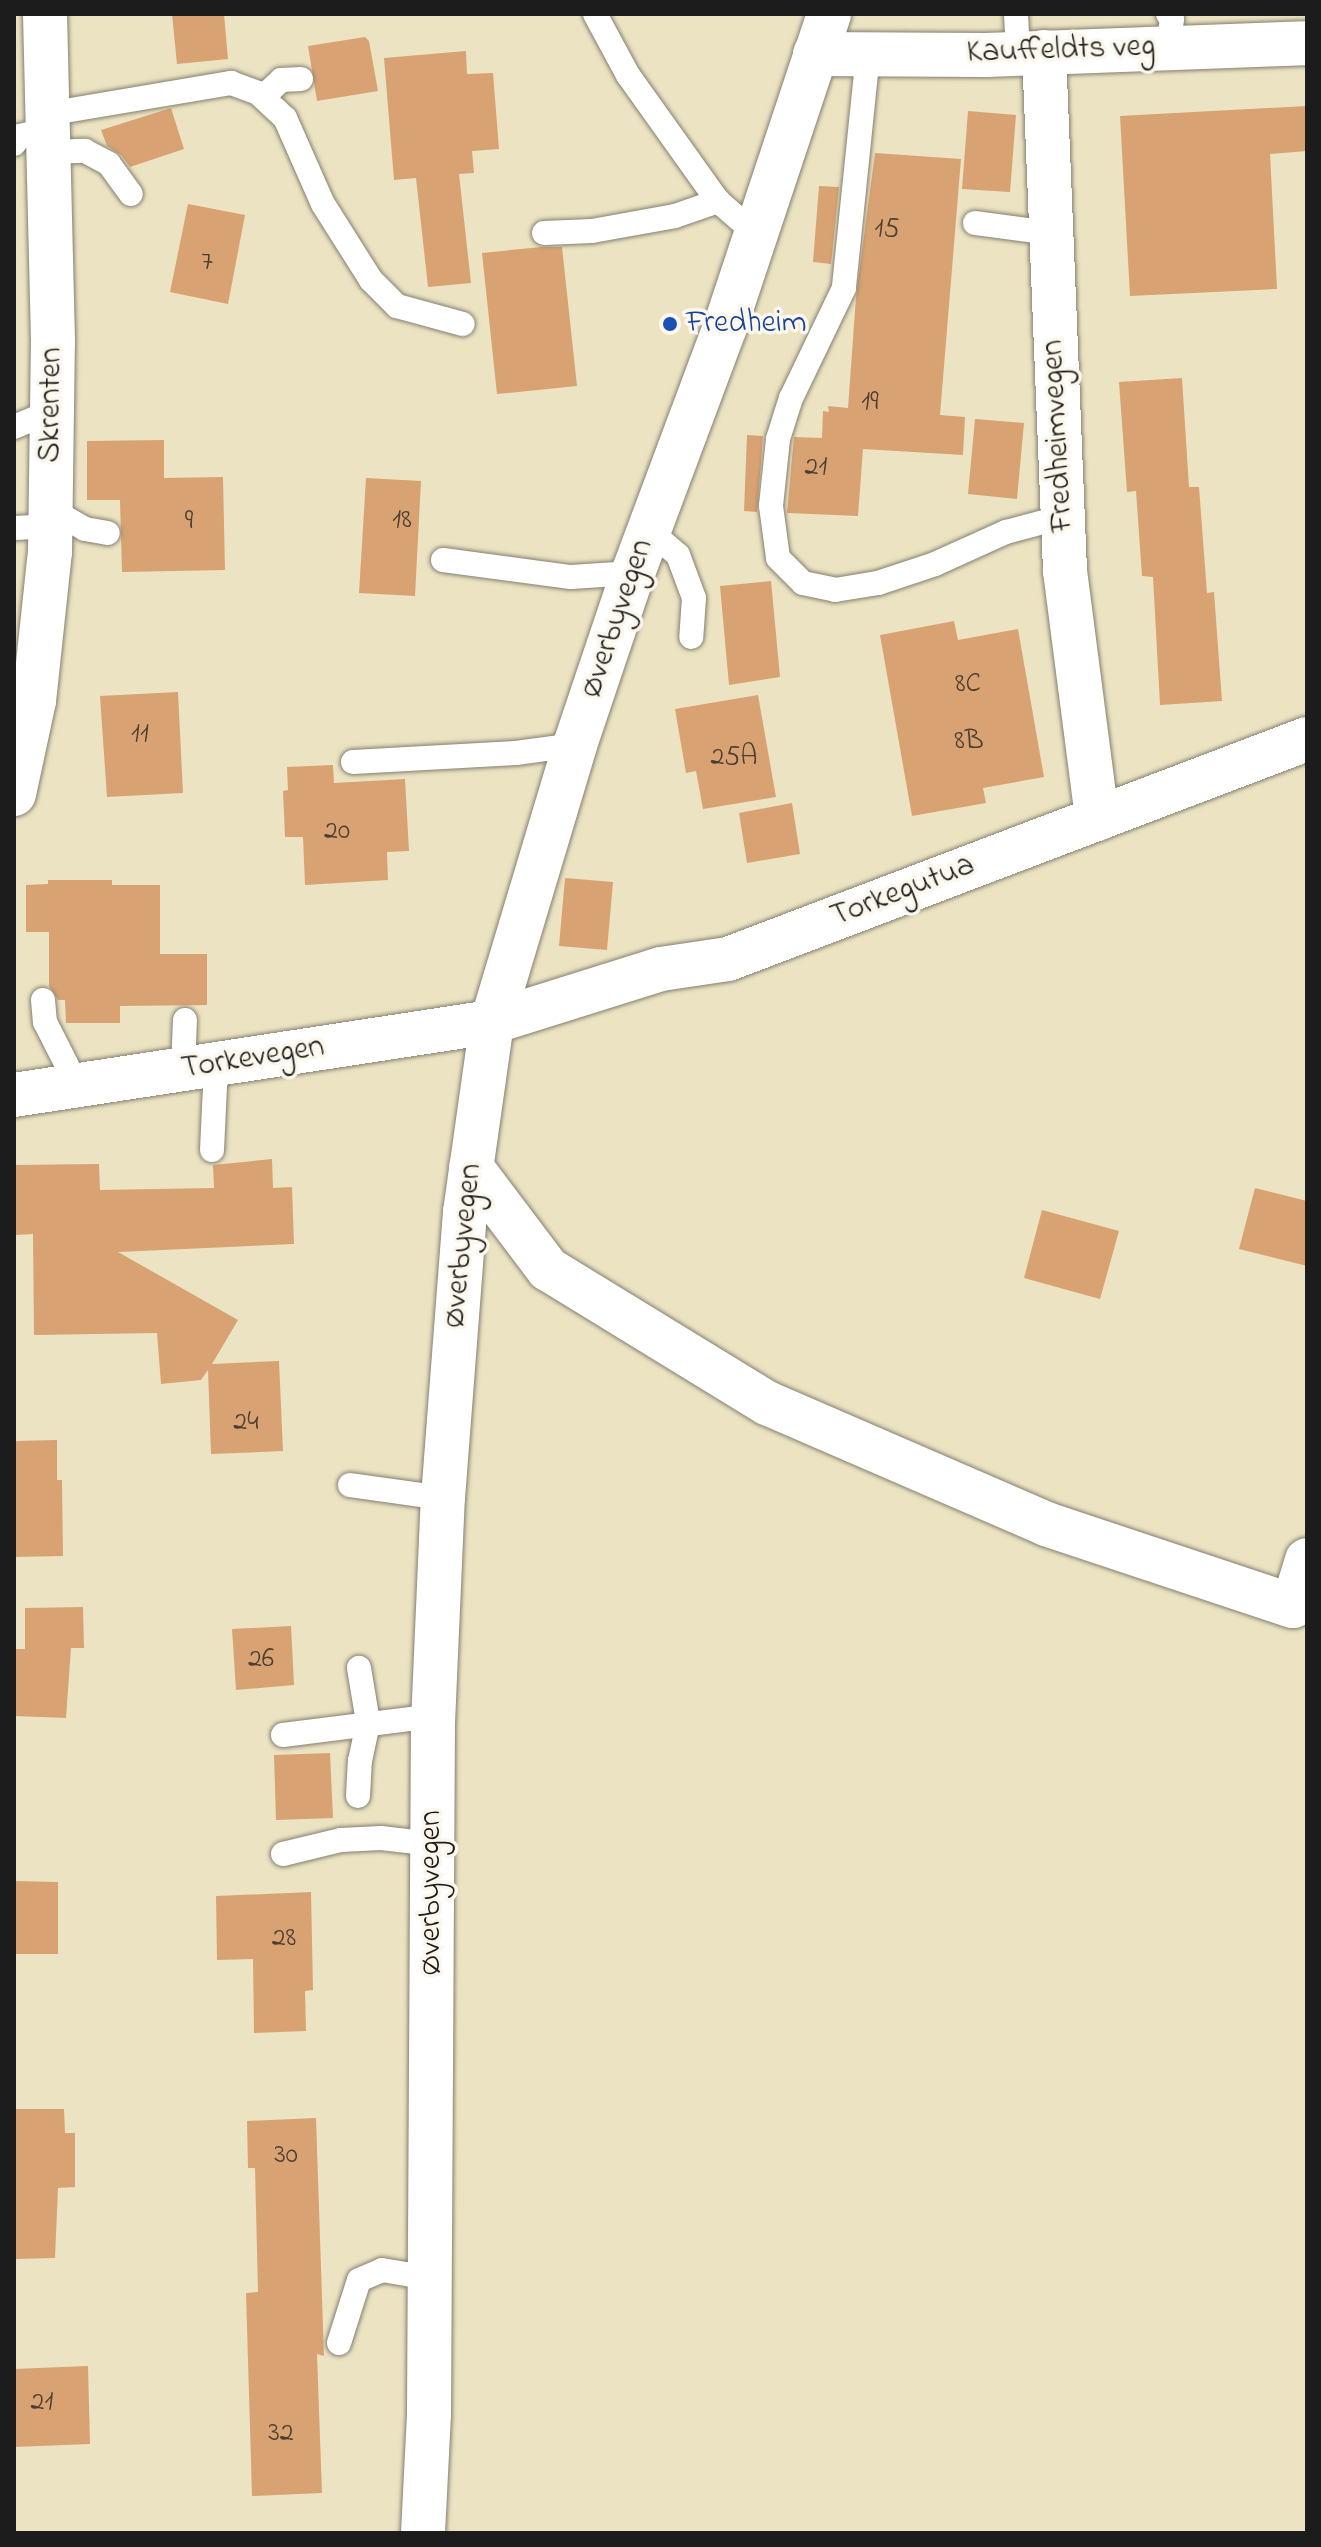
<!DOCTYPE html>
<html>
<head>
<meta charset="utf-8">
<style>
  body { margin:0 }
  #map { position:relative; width:1321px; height:2547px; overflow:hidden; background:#ece3c3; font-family:"Indie Flower",sans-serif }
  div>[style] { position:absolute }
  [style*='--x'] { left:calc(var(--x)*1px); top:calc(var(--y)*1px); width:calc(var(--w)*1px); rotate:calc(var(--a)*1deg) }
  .building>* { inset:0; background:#d9a273 }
  .roads { filter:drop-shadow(0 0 2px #848070) drop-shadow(0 0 2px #848070) }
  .service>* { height:24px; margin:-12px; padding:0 12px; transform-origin:12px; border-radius:12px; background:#fff }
  .minor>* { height:44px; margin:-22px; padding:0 22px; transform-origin:22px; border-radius:22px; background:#fff }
  .secondary>* { height:44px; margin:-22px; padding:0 22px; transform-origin:22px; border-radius:22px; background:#fff }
  .dots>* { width:22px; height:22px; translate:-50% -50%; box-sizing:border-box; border:4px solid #fbf7ec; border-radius:50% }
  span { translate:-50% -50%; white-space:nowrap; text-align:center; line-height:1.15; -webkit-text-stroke:7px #fbf7ec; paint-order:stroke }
  .number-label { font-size:28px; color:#4b3e32 }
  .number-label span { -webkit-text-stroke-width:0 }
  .street-label { font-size:32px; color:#1c1c1c }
  .transit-label { font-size:32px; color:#164399 }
  .left { translate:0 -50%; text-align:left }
  .frame { position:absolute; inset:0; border:16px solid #1c1c1c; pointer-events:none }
</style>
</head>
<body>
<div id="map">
  <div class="building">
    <i style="clip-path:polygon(172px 14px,224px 14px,228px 59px,177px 64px)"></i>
    <i style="clip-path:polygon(365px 37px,369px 41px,378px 91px,317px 101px,308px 46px)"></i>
    <i style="clip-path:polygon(466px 51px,467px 74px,493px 73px,499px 149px,472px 151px,474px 173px,459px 174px,471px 283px,428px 287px,416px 178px,394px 180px,384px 58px)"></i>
    <i style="clip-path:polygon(1307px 106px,1307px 151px,1270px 154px,1277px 289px,1130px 296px,1120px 116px)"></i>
    <i style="clip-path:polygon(171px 108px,184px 149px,130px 167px,121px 155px,107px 146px,101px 130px)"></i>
    <i style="clip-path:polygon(968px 111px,1016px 115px,1010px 192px,962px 189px)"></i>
    <i style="clip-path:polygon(875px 153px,961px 159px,940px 415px,965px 417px,963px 455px,863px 449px,858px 516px,787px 513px,794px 437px,822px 438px,823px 411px,829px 412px,828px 406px,848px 408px,856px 297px)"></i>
    <i style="clip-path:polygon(819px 186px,839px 187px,831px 264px,813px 262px)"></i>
    <i style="clip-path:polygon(188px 204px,245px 215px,228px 304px,170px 292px)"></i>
    <i style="clip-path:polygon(541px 247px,562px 247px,577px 386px,497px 394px,482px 253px)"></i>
    <i style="clip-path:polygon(1182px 378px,1189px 487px,1199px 487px,1207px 593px,1214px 592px,1222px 701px,1160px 705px,1153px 577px,1142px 576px,1136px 491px,1127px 492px,1119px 382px)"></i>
    <i style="clip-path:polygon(975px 419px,1024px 423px,1017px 499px,968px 494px)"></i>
    <i style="clip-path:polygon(747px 435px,763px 436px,757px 512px,744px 511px)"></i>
    <i style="clip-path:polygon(164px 440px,164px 478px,223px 477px,225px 570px,122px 572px,120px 500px,87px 500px,87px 441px)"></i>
    <i style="clip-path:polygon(366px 478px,421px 481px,415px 596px,359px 593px)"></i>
    <i style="clip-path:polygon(771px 581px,780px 677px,729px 685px,720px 586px)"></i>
    <i style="clip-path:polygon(954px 621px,958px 640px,1018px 629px,1044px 777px,983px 788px,986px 803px,912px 816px,880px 635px)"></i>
    <i style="clip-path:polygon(178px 692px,183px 793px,107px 797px,100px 696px)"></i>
    <i style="clip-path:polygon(758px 695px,776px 797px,703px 809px,696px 771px,686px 773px,675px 709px)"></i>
    <i style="clip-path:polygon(333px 765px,334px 783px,405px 779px,409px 851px,387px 852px,388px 880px,305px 885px,303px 837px,285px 837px,283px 791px,288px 790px,287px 767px)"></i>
    <i style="clip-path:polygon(792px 803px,800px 854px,747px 863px,739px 813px)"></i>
    <i style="clip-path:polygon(565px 878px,613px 882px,607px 950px,559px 946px)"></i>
    <i style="clip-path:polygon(48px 880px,112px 880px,112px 885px,160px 885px,160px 954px,207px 954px,207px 1005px,120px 1006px,120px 1023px,66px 1023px,65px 1000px,58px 1000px,49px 986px,49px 932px,26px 932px,26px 885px,48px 884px)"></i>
    <i style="clip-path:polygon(272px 1159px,273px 1188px,292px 1187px,294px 1244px,118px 1252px,238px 1320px,212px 1364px,279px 1361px,283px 1451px,211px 1454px,208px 1370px,201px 1380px,161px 1384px,157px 1333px,34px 1335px,33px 1234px,15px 1235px,14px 1165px,99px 1164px,100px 1190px,214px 1188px,213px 1165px)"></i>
    <i style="clip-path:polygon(1255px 1188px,1307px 1201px,1307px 1266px,1239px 1249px)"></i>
    <i style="clip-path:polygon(1042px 1210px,1119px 1231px,1100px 1299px,1024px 1278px)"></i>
    <i style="clip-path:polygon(57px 1440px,57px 1480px,62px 1480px,63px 1556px,14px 1557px,14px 1441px)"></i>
    <i style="clip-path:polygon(83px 1607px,84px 1648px,71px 1648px,66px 1718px,14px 1716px,14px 1649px,25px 1649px,25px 1608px)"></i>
    <i style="clip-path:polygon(291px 1626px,294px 1685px,236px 1690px,232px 1629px)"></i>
    <i style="clip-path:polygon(330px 1753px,333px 1818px,276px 1820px,274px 1755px)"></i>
    <i style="clip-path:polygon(14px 1881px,58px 1882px,58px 1954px,14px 1954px)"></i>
    <i style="clip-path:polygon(311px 1892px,313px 1990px,305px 1991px,306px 2031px,254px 2033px,253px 1959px,217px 1960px,216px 1896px)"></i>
    <i style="clip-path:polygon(14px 2109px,64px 2109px,65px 2133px,75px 2133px,75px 2187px,58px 2188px,55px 2258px,14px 2259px)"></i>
    <i style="clip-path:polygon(316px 2118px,324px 2356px,317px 2354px,322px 2493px,252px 2496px,246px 2293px,258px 2292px,255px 2168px,248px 2168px,247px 2121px)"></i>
    <i style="clip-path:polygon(88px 2366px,90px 2444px,14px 2447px,14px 2369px)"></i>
  </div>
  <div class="roads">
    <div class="service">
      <i style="--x:595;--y:14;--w:69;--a:61.6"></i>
      <i style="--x:628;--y:75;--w:155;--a:54.5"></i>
      <i style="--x:718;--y:201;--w:50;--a:41"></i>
      <i style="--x:1016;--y:14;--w:39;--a:87"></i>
      <i style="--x:1168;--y:14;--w:6;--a:51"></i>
      <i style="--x:1172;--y:19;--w:29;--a:98"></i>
      <i style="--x:868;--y:54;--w:235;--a:95.9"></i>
      <i style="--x:844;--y:288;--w:122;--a:115.7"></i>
      <i style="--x:791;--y:398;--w:43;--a:107.6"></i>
      <i style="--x:778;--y:439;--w:67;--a:96"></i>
      <i style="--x:771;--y:506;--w:52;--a:82.3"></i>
      <i style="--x:778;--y:558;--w:35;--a:45"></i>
      <i style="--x:803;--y:583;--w:33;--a:12"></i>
      <i style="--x:835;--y:590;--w:44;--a:-9.2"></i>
      <i style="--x:878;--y:583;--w:60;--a:-18.4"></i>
      <i style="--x:935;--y:564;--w:78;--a:-24.3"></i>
      <i style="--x:1006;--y:532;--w:58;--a:-15"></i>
      <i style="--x:263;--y:97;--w:25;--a:-43"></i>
      <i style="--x:281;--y:80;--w:20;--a:-3"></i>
      <i style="--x:47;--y:114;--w:187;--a:-9.6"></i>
      <i style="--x:231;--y:83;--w:29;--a:20"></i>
      <i style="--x:258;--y:93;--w:37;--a:43"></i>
      <i style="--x:285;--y:118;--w:94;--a:66.2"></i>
      <i style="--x:323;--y:204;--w:90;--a:57.7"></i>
      <i style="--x:371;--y:280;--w:37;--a:45"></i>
      <i style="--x:397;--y:306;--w:68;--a:15.3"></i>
      <i style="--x:14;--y:144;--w:10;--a:-53"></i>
      <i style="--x:20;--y:136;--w:28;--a:-13"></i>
      <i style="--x:48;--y:152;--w:37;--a:-2"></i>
      <i style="--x:85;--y:151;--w:27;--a:28"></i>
      <i style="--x:109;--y:164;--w:37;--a:54"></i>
      <i style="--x:975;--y:223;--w:76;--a:7.6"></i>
      <i style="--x:544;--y:233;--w:48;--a:-2.4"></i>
      <i style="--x:592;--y:231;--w:84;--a:-10.2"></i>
      <i style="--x:675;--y:216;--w:46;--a:-19.2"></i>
      <i style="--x:14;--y:427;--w:41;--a:-22.8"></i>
      <i style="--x:50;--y:509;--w:40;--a:29.7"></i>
      <i style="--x:85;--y:529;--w:23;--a:10"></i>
      <i style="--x:14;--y:528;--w:35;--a:-3"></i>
      <i style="--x:649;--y:530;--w:38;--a:41"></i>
      <i style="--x:678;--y:555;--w:46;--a:69.6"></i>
      <i style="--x:694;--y:598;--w:39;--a:94"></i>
      <i style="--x:443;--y:560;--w:129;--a:7.6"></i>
      <i style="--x:571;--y:577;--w:62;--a:-3.7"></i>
      <i style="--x:353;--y:762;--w:163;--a:-3.2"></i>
      <i style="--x:516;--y:753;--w:60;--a:-7.7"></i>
      <i style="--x:43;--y:1000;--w:22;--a:85"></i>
      <i style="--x:45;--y:1022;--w:71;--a:63.1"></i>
      <i style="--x:183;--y:1069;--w:49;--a:-87.7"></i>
      <i style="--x:212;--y:1150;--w:86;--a:-87.3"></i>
      <i style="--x:350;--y:1485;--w:94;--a:8"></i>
      <i style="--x:283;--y:1735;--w:151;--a:-7.2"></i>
      <i style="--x:358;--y:1796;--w:35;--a:-87"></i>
      <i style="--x:360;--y:1761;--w:40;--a:-78"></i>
      <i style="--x:368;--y:1722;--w:55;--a:-99.5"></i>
      <i style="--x:283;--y:1854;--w:60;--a:-13.6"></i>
      <i style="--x:341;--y:1840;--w:40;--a:-2.9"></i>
      <i style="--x:381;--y:1838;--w:51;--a:6.7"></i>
      <i style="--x:339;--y:2343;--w:66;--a:-72.4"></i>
      <i style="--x:359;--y:2280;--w:25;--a:-23"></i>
      <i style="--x:382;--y:2270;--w:49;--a:9.5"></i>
    </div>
    <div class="minor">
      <i style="--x:1044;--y:52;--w:519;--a:87.68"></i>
      <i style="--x:1065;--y:571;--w:250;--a:82.6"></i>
      <i style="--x:815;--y:54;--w:171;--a:0.3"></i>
      <i style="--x:986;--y:55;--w:321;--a:-2.1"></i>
      <i style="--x:14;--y:794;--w:95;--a:-77.9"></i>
      <i style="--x:34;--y:701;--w:150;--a:-83.9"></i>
      <i style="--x:50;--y:552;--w:211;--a:-89.2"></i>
      <i style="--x:53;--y:341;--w:327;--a:-91.4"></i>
      <i style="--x:14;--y:1095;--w:484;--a:-8.7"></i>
      <i style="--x:492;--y:1022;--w:177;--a:-17.4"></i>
      <i style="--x:661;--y:969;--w:68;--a:-8.5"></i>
      <i style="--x:728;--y:959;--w:619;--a:-20.81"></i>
      <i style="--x:471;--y:1167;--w:128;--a:53"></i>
      <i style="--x:548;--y:1269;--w:257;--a:31.5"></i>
      <i style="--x:767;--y:1403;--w:304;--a:23.4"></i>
      <i style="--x:1046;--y:1524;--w:260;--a:18.4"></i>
      <i style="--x:1293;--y:1606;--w:48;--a:-73.1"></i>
    </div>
    <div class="secondary">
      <i style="--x:423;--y:2533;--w:120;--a:-87.1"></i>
      <i style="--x:429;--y:2413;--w:690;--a:-89.67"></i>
      <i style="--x:433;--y:1723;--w:225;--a:-87.5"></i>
      <i style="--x:443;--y:1498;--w:287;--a:-85.6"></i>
      <i style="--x:465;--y:1212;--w:192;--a:-81.9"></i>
      <i style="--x:492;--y:1022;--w:289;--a:-73.3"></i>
      <i style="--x:575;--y:745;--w:182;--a:-71.4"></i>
      <i style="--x:633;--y:573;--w:263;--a:-69.5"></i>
      <i style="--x:725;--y:327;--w:330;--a:-71.6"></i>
    </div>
  </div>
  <div class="dots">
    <i style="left:670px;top:324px;background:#1a4fb4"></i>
  </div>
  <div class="number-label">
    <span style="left:887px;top:230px">15</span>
    <span style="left:207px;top:263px">7</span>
    <span style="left:870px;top:403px">19</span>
    <span style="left:816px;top:468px">21</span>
    <span style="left:402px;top:521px">18</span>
    <span style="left:189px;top:522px">9</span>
    <span style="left:968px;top:685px">8C</span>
    <span style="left:140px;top:735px">11</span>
    <span style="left:969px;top:742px">8B</span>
    <span style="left:734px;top:758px">25A</span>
    <span style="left:337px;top:832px">20</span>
    <span style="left:246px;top:1423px">24</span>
    <span style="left:261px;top:1660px">26</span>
    <span style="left:284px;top:1939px">28</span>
    <span style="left:286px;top:2156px">30</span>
    <span style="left:42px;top:2403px">21</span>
    <span style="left:281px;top:2434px">32</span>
  </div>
  <div class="street-label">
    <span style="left:1061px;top:51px;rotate:-2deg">Kauffeldts veg</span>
    <span style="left:52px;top:405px;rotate:-89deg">Skrenten</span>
    <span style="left:1059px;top:436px;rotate:-93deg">Fredheimvegen</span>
    <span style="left:618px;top:619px;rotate:-71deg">Øverbyvegen</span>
    <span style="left:903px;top:892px;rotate:-21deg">Torkegutua</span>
    <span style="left:253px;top:1059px;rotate:-9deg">Torkevegen</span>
    <span style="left:464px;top:1246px;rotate:-84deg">Øverbyvegen</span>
    <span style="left:432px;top:1893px;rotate:-90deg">Øverbyvegen</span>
  </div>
  <div class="transit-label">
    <span class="left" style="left:686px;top:324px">Fredheim</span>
  </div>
  <div class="frame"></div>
</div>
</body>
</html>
